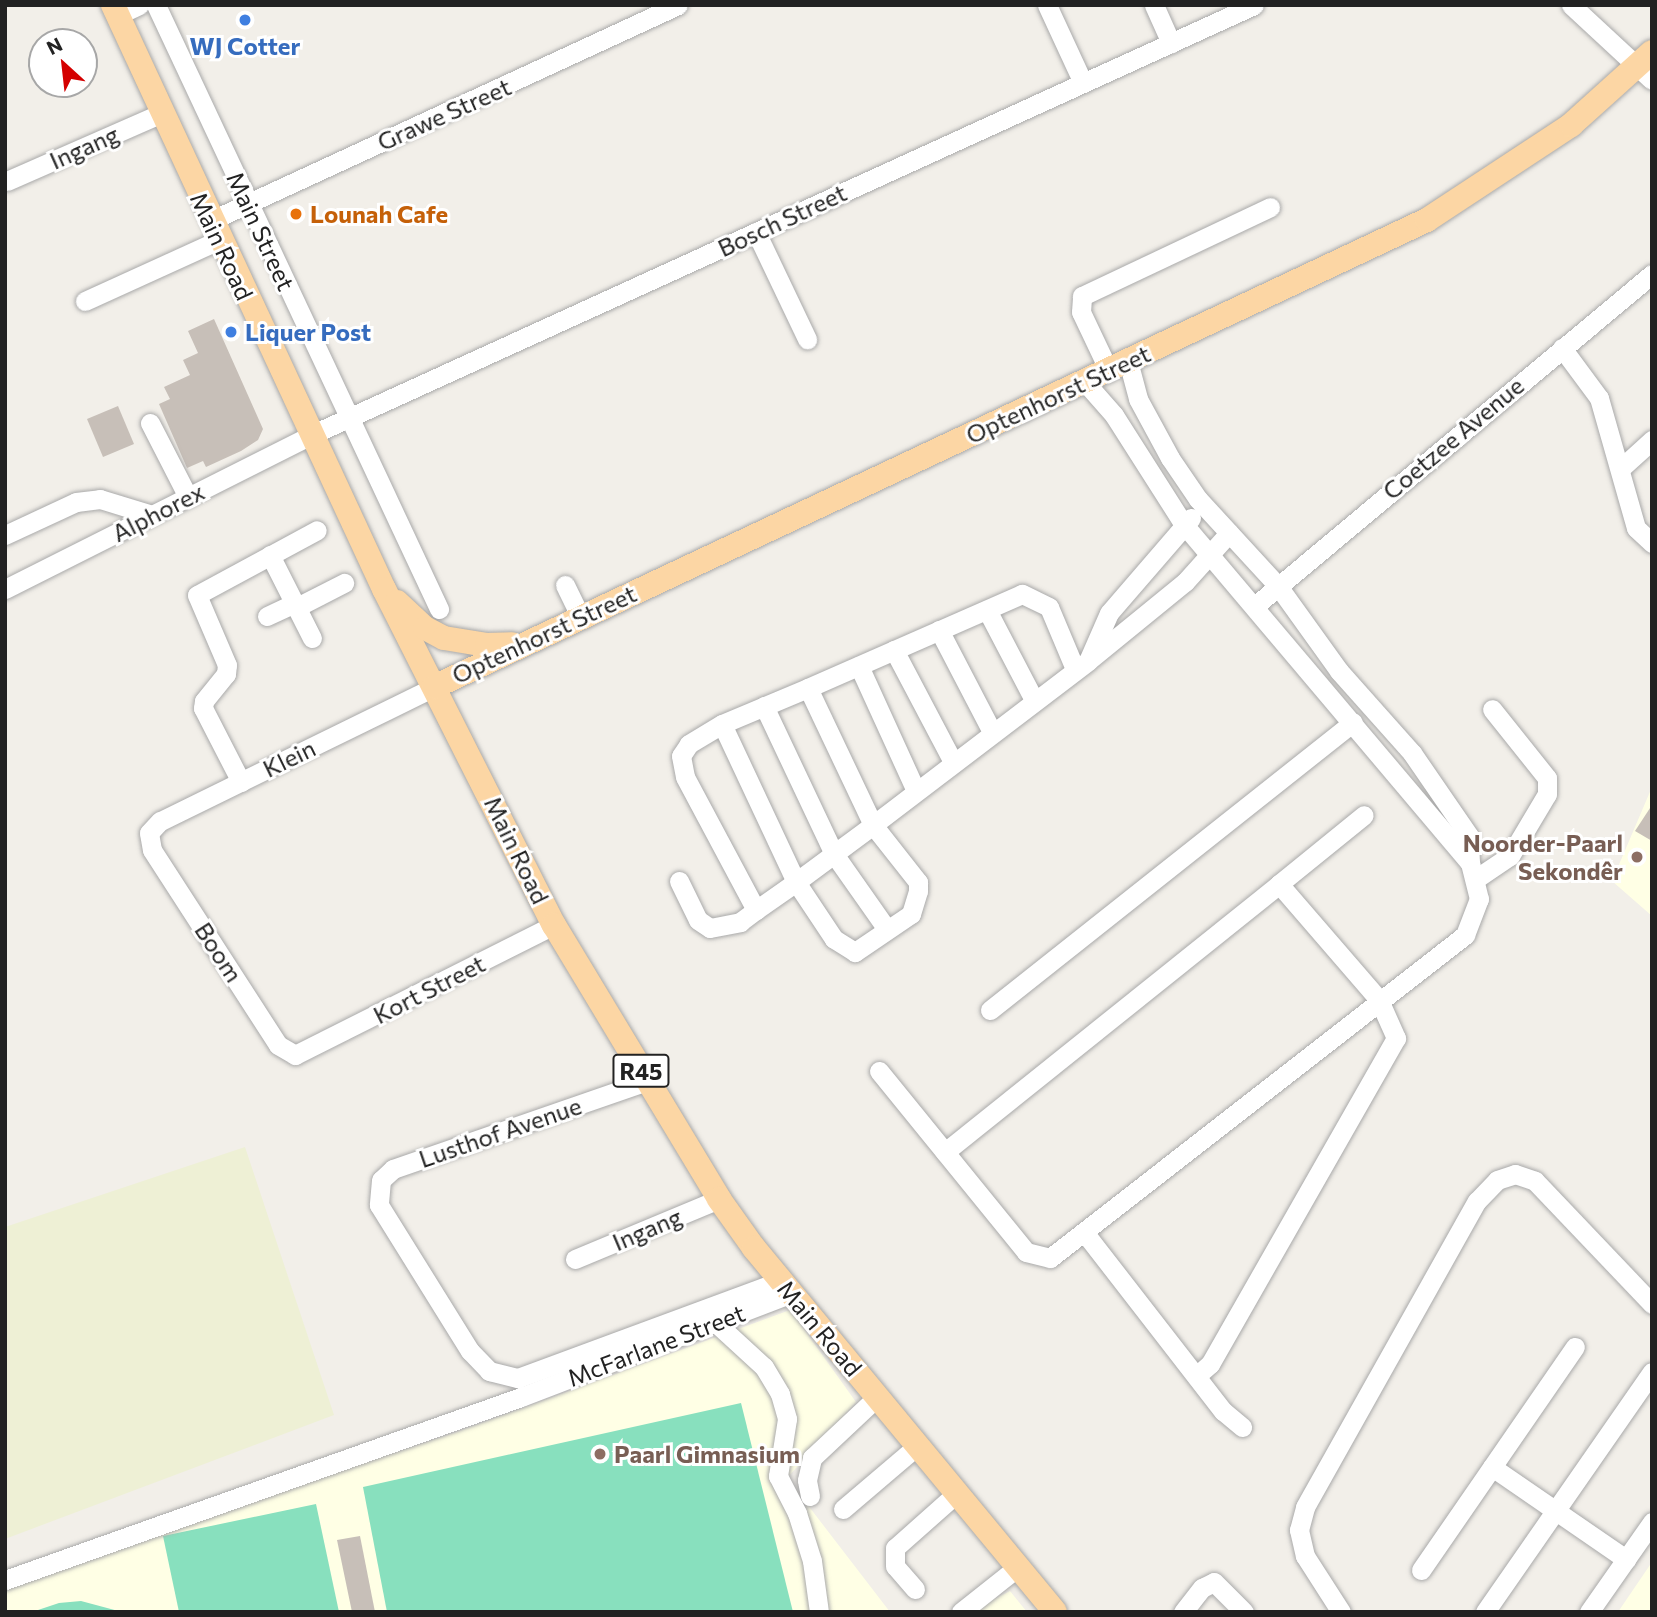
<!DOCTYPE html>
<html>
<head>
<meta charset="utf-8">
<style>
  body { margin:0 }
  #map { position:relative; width:1657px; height:1617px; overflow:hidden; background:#f2efe9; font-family:Commissioner,sans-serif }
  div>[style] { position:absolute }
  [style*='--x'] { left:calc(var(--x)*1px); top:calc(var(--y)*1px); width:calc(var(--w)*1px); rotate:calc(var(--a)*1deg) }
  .education>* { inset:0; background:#ffffe5 }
  .farmland>* { inset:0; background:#eef0d5 }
  .pitch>* { inset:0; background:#88e0be }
  .building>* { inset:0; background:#c7bfb8 }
  .roads { filter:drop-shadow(0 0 2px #a9a9a9) drop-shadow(0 0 2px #a9a9a9) }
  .minor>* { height:19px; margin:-9.5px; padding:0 9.5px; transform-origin:9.5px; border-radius:9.5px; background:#fff }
  .major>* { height:24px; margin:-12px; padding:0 12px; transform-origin:12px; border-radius:12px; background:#fcd6a4 }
  .dots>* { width:19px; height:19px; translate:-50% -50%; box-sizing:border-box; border:4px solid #fff; border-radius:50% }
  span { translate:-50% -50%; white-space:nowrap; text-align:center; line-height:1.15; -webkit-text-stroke:6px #fff; paint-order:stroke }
  .shield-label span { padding:2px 5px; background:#fff; border:2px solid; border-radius:5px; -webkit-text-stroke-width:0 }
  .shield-label { font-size:23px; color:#222; font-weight:700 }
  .shop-label { font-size:24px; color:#366cbe; font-weight:700 }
  .left { translate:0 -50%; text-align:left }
  .street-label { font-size:24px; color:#222 }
  .food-label { font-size:24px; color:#c56008; font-weight:700 }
  .education-label { font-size:24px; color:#785e54; font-weight:700 }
  .right { translate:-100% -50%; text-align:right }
  .frame { position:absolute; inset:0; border:7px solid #222; pointer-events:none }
  .north { position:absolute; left:28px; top:28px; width:70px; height:70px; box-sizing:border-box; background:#fff; border:2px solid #a7a7a7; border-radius:50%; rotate:333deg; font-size:19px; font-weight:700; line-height:28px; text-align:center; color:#222 }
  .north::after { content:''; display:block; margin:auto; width:24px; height:32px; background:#d40000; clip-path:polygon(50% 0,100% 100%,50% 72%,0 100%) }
</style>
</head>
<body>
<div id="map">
  <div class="education">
    <i style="clip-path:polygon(1652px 787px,1652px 916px,1612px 881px)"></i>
    <i style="clip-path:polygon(790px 1310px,856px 1402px,787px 1478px,890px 1612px,5px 1612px,5px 1584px,460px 1431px)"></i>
    <i style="clip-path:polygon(1652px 1562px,1652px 1612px,1618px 1612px)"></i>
    <i style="clip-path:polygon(1010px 1591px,1027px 1612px,970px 1612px)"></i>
  </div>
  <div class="farmland">
    <i style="clip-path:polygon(245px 1147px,334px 1415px,5px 1539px,5px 1227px)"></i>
  </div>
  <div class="pitch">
    <i style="clip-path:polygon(741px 1403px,793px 1612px,387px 1612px,363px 1487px)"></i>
    <i style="clip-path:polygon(316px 1504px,339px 1612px,179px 1612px,163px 1536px)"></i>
    <i style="clip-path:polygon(81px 1601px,122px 1612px,32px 1612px,59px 1603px)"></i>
  </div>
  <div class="building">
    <i style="clip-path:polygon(214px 319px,263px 429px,258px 440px,241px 451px,206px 467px,203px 461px,187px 468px,159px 404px,170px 399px,164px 387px,190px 375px,183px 360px,198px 353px,188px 331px)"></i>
    <i style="clip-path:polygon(118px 406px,134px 444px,103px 457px,87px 419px)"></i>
    <i style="clip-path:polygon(1652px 805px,1652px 841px,1635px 831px)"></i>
    <i style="clip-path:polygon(360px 1536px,375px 1612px,352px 1612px,337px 1540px)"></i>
  </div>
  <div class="roads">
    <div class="minor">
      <i style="--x:156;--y:5;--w:667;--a:64.89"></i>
      <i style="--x:1047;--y:5;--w:86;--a:65.2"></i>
      <i style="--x:1154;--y:5;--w:42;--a:65.9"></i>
      <i style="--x:1571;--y:5;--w:110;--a:42.8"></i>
      <i style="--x:118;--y:15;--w:23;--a:-25"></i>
      <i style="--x:7;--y:181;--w:169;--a:-23.7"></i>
      <i style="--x:210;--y:221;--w:515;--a:-24.78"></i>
      <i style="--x:756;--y:232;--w:119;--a:64.5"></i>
      <i style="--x:85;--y:301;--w:147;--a:-24.5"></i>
      <i style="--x:1562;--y:348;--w:62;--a:53.5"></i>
      <i style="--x:1599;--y:398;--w:135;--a:74.1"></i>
      <i style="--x:1636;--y:528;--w:22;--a:43"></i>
      <i style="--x:1128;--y:361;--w:39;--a:75"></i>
      <i style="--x:1138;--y:399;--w:67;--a:61.5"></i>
      <i style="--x:1170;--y:458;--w:50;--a:55.7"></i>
      <i style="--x:1198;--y:499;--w:118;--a:47.4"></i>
      <i style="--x:1278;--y:586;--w:105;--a:54.3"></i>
      <i style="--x:1339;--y:671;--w:110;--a:48.3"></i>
      <i style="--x:1412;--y:753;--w:101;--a:55.5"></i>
      <i style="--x:1469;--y:836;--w:27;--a:88"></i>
      <i style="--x:1109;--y:371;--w:65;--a:-115.4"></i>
      <i style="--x:1081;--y:312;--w:16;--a:-86"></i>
      <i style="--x:1082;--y:296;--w:208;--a:-25.3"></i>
      <i style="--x:150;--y:423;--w:83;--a:62.8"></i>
      <i style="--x:1620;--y:469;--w:43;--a:-42.2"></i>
      <i style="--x:1191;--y:518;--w:125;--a:130.8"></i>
      <i style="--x:1109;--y:613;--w:52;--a:113.6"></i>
      <i style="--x:1088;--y:661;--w:125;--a:-39.2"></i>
      <i style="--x:1185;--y:582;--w:66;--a:-48.1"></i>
      <i style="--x:5;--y:535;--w:78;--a:-24.9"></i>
      <i style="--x:76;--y:502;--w:24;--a:-7"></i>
      <i style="--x:100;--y:499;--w:54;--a:17.1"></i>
      <i style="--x:270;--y:555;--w:93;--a:63.2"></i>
      <i style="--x:565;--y:585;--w:34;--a:64"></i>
      <i style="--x:5;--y:589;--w:343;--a:-26.7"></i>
      <i style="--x:311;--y:435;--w:1036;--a:-24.51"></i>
      <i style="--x:1256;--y:605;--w:516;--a:-39.89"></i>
      <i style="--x:297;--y:607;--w:53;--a:-27.1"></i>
      <i style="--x:987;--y:610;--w:102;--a:62.4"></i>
      <i style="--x:267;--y:616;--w:31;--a:-25"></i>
      <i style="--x:939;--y:630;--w:115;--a:62.5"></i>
      <i style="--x:894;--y:650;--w:127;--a:62.2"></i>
      <i style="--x:859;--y:666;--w:137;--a:65.5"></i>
      <i style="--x:1075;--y:669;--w:67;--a:-112.8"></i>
      <i style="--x:1049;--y:607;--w:30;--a:-154"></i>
      <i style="--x:1022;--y:594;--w:234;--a:156.3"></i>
      <i style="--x:808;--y:688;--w:152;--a:64.6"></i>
      <i style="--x:873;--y:825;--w:270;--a:-37.3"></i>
      <i style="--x:434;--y:687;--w:305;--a:153.9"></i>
      <i style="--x:160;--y:821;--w:16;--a:133"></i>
      <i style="--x:149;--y:833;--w:17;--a:80"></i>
      <i style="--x:152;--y:850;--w:232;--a:57.1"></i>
      <i style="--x:278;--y:1045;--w:20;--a:30"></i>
      <i style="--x:295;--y:1055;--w:290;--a:-26.7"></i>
      <i style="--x:764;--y:706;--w:164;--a:64.7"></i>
      <i style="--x:834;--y:854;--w:90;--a:54.9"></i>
      <i style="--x:722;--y:724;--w:39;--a:149"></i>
      <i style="--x:689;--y:744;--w:14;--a:124"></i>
      <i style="--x:681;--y:756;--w:21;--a:79"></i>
      <i style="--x:685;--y:777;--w:151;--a:61.9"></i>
      <i style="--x:756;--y:910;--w:49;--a:-35"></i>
      <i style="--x:796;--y:882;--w:174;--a:-115.1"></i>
      <i style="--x:722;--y:724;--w:93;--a:-22.7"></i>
      <i style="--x:241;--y:782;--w:83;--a:-117.2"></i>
      <i style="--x:203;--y:708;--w:7;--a:-82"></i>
      <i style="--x:204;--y:701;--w:35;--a:-51"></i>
      <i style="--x:226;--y:674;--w:9;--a:-84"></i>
      <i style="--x:227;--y:665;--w:76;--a:-113.2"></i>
      <i style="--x:197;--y:595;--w:136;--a:-28.4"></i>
      <i style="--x:873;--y:825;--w:73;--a:51.7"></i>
      <i style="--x:918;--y:882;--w:9;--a:90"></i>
      <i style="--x:918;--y:891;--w:24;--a:107"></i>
      <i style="--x:911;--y:914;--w:68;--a:145.8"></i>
      <i style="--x:855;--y:952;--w:25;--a:-148"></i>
      <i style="--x:834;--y:939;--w:69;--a:-123.7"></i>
      <i style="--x:796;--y:882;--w:96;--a:-36.5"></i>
      <i style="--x:1477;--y:878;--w:40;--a:-34"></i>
      <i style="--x:1510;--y:856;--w:72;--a:-59.2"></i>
      <i style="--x:1547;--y:794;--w:16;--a:-90"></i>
      <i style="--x:1547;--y:778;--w:88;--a:-128.6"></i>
      <i style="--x:679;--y:881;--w:43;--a:64"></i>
      <i style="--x:698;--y:920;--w:14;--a:34"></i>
      <i style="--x:710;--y:928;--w:31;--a:-11"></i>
      <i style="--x:740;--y:922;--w:20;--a:-37"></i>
      <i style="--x:1279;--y:884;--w:109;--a:-39.1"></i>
      <i style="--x:990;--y:1010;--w:463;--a:-38.4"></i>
      <i style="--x:879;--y:1071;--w:233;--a:50.9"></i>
      <i style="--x:1026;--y:1252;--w:25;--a:14"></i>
      <i style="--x:1050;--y:1258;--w:526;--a:-37.89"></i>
      <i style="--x:1465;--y:935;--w:39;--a:-69"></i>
      <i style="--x:1479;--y:899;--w:37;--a:-104"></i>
      <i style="--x:1470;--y:863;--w:443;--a:-130.2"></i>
      <i style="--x:1184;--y:525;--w:130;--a:-122.5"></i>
      <i style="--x:1114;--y:415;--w:44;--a:-131.3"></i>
      <i style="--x:647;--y:1081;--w:269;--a:160.9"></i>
      <i style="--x:393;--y:1169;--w:16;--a:137"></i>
      <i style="--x:381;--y:1180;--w:25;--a:95"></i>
      <i style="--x:379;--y:1205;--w:172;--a:58.1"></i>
      <i style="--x:470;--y:1351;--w:28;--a:46"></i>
      <i style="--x:489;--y:1371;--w:30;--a:14"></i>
      <i style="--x:518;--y:1378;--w:279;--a:-20.3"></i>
      <i style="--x:945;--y:1152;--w:428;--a:-38.7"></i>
      <i style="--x:1279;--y:884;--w:153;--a:49.2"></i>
      <i style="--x:1379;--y:1000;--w:42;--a:65.9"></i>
      <i style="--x:1396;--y:1038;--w:375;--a:119.7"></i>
      <i style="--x:1210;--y:1364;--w:18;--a:139"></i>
      <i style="--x:1084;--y:1232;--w:227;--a:52.2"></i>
      <i style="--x:1223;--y:1411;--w:25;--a:40"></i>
      <i style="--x:575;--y:1259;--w:156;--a:-22.6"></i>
      <i style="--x:716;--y:1323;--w:65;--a:42.5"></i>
      <i style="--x:764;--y:1367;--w:31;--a:59"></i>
      <i style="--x:780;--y:1394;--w:26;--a:74"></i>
      <i style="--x:787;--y:1419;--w:58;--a:99"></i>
      <i style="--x:778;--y:1476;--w:42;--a:62.8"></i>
      <i style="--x:797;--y:1513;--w:50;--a:72.6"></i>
      <i style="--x:812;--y:1561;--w:51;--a:82.2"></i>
      <i style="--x:1492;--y:1467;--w:163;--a:34.5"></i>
      <i style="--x:810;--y:1496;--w:16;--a:-101"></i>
      <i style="--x:807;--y:1480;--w:23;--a:-77"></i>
      <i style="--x:812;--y:1458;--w:89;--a:-43.2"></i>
      <i style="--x:843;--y:1509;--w:97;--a:-40.4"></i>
      <i style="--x:1421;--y:1570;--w:271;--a:-55.4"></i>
      <i style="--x:5;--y:1580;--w:547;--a:-19.53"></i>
      <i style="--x:521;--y:1397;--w:288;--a:-21"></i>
      <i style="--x:915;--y:1589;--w:30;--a:-131"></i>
      <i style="--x:895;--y:1566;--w:18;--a:-90"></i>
      <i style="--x:895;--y:1548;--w:83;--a:-41.6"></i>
      <i style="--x:961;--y:1612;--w:74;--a:-38.4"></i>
      <i style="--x:1183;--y:1612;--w:31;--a:-52"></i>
      <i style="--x:1202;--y:1588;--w:13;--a:-27"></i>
      <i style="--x:1214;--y:1582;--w:42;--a:45"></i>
      <i style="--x:1341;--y:1612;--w:67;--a:-122.7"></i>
      <i style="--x:1305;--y:1556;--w:27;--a:-103"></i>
      <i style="--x:1299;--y:1530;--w:24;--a:-75"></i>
      <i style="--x:1305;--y:1507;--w:351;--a:-60.7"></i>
      <i style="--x:1477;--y:1201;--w:29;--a:-46"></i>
      <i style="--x:1497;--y:1180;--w:19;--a:-18"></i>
      <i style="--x:1515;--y:1174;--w:21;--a:19"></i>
      <i style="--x:1535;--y:1181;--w:170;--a:46.4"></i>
      <i style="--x:1485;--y:1612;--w:292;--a:-55.2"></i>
      <i style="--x:1589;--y:1612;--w:110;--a:-55"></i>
    </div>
    <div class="major">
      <i style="--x:113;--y:5;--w:644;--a:65.11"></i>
      <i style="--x:384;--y:589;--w:377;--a:63.2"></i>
      <i style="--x:554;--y:925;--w:320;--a:58.9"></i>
      <i style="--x:719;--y:1199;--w:60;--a:54.5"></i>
      <i style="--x:754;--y:1248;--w:472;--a:50.4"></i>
      <i style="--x:397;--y:602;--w:38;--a:43"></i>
      <i style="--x:425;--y:628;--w:21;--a:28"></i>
      <i style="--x:444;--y:638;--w:44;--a:9.2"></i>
      <i style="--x:487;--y:645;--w:25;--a:-2"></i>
      <i style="--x:434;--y:687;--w:1097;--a:-25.19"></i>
      <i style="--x:1427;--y:220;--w:173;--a:-33.4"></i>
      <i style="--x:1571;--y:125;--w:109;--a:-42"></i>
    </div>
  </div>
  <div class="dots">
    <i style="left:245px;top:20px;background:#3f7fe0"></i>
    <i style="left:296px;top:214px;background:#e8710a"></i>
    <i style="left:231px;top:332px;background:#3f7fe0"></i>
    <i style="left:1637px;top:857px;background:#8d6e63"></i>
    <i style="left:600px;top:1454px;background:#8d6e63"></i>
  </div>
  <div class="shield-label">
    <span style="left:641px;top:1071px">R45</span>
  </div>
  <div class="shop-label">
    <span style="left:245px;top:46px">WJ Cotter</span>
    <span class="left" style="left:245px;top:332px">Liquer Post</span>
  </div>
  <div class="street-label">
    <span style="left:444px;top:114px;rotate:-24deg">Grawe Street</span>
    <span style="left:84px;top:147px;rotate:-24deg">Ingang</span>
    <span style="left:782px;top:220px;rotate:-25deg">Bosch Street</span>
    <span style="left:261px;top:231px;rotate:65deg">Main Street</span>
    <span style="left:222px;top:246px;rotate:65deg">Main Road</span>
    <span style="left:1058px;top:394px;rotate:-25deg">Optenhorst Street</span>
    <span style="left:1453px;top:438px;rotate:-40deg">Coetzee Avenue</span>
    <span style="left:158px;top:512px;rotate:-27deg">Alphorex</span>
    <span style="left:544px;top:634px;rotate:-25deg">Optenhorst Street</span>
    <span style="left:289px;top:758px;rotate:-26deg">Klein</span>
    <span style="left:517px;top:850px;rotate:64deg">Main Road</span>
    <span style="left:219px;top:952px;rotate:57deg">Boom</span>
    <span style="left:429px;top:989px;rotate:-27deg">Kort Street</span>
    <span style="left:500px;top:1132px;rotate:-19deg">Lusthof Avenue</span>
    <span style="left:647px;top:1229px;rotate:-23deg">Ingang</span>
    <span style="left:820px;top:1328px;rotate:50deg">Main Road</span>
    <span style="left:656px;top:1345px;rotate:-21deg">McFarlane Street</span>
  </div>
  <div class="food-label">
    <span class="left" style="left:310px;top:214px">Lounah Cafe</span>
  </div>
  <div class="education-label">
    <span class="right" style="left:1623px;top:857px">Noorder-Paarl<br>Sekondêr</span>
    <span class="left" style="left:614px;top:1454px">Paarl Gimnasium</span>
  </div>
  <div class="frame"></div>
  <div class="north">N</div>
</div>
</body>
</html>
